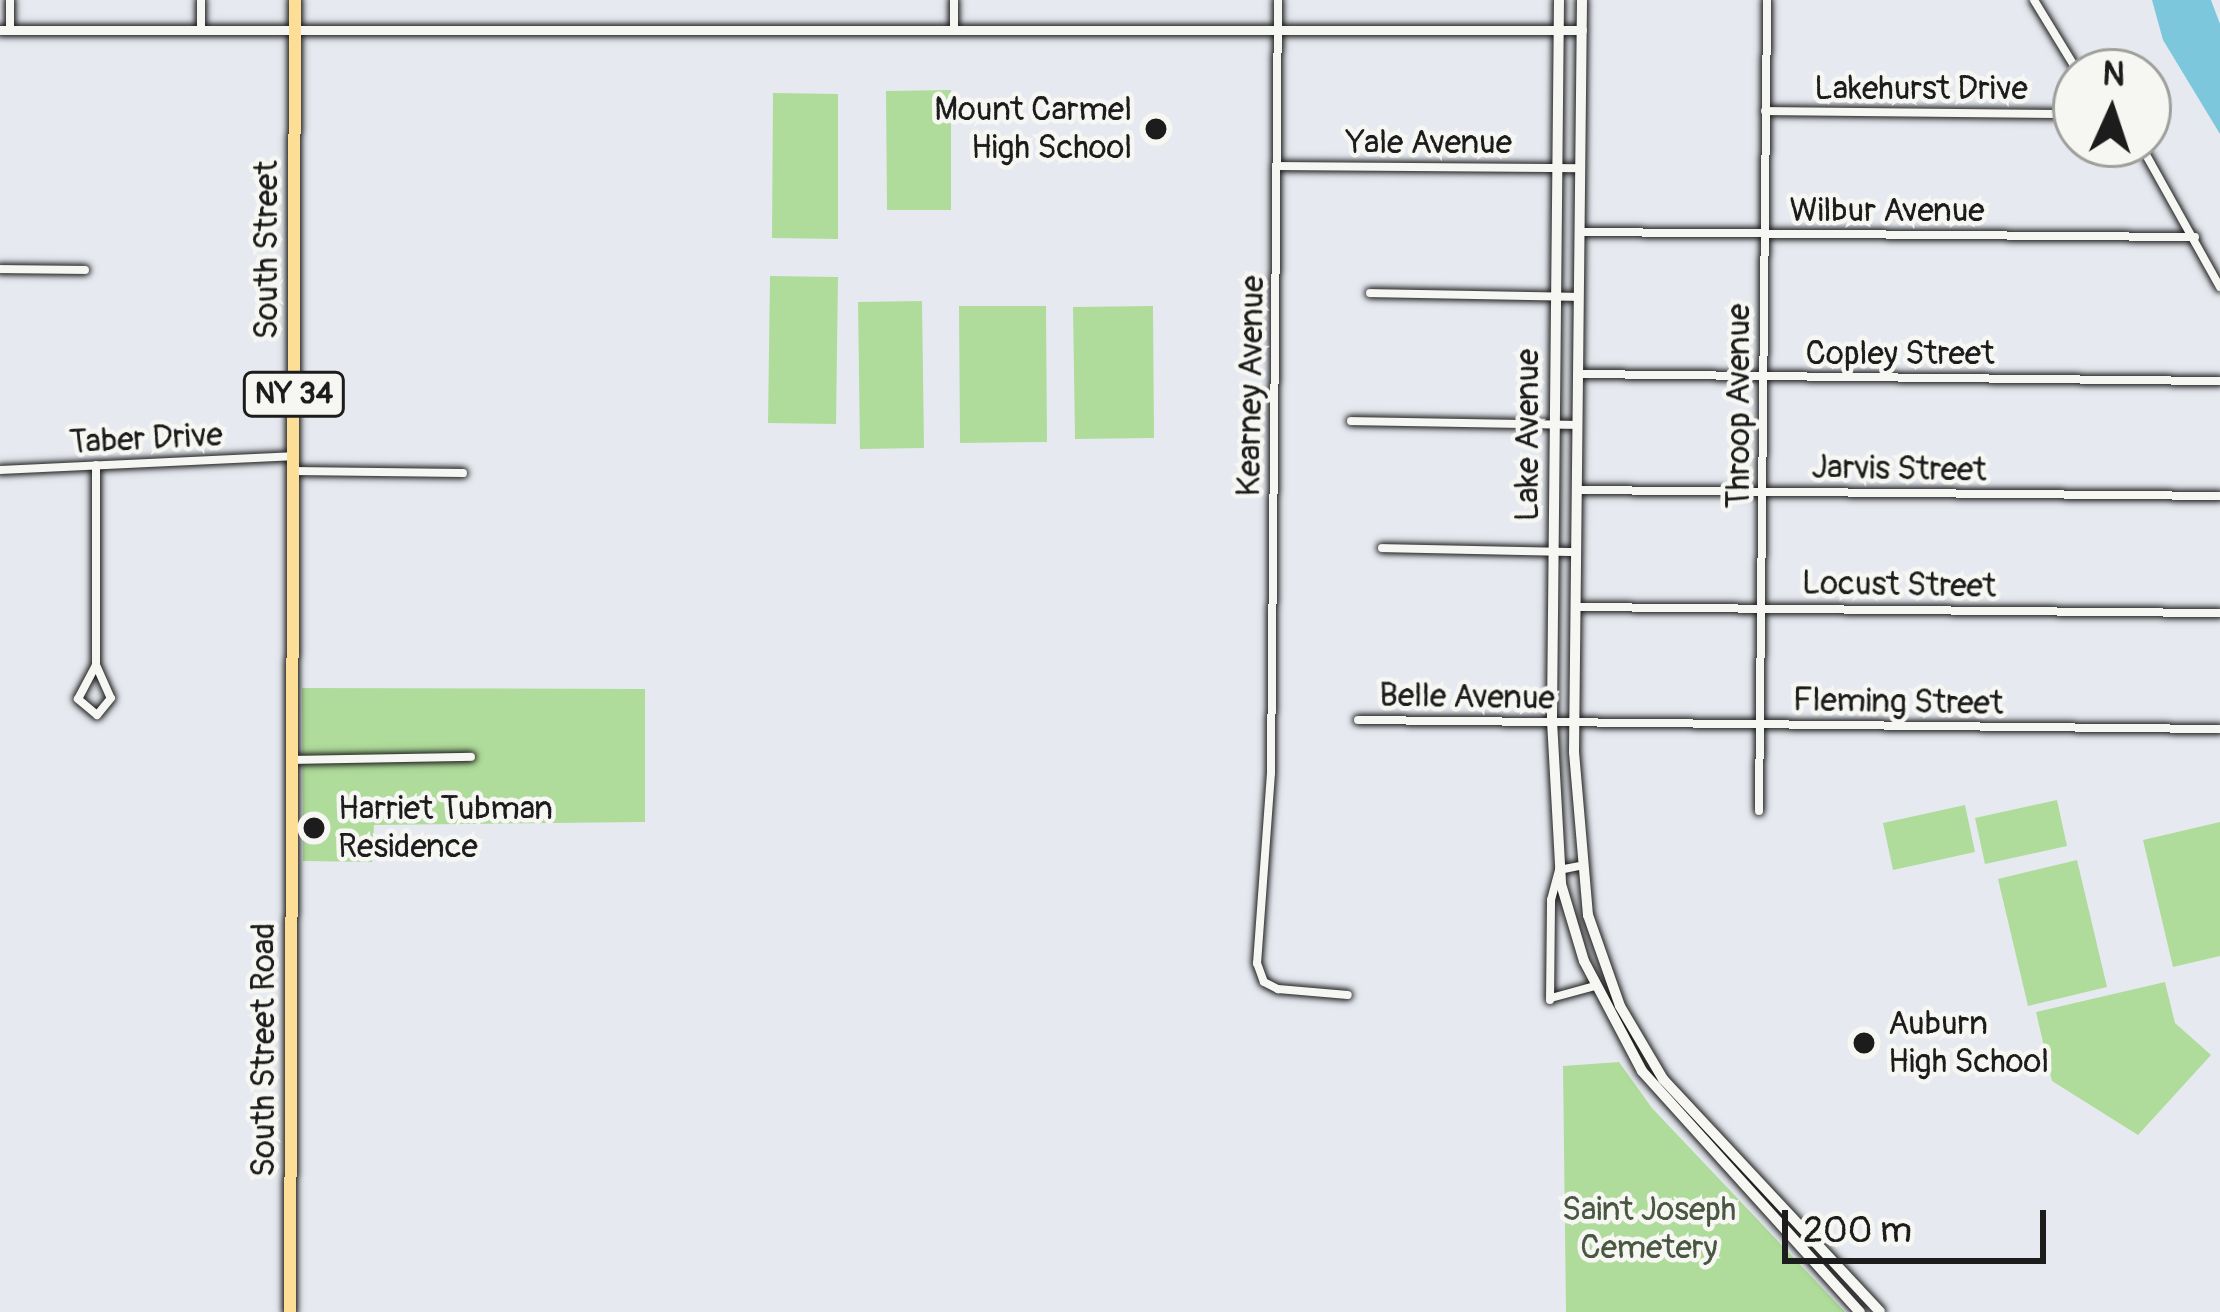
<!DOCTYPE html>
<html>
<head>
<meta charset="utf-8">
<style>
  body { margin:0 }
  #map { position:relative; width:2220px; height:1312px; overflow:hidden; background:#e6eaf0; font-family:Pangolin,sans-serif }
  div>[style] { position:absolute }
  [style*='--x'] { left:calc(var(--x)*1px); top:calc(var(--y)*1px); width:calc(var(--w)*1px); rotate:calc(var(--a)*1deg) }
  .green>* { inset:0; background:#afdc9a }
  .water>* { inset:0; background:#7dc7dd }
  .roads { filter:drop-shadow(0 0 3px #1c1c1c) drop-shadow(0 0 3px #1c1c1c) }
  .minor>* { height:8px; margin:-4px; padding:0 4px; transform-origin:4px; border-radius:4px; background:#f6f6f2 }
  .tertiary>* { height:9px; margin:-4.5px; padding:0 4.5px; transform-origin:4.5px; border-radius:4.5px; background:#f6f6f2 }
  .secondary>* { height:10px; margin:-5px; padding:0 5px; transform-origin:5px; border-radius:5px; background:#f6f6f2 }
  .primary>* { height:12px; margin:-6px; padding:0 6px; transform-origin:6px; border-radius:6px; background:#fdde96 }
  .dots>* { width:33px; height:33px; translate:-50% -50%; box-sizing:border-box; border:6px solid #f6f6f2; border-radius:50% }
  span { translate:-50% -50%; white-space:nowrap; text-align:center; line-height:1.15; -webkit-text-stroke:9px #f6f6f2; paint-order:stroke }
  .shield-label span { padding:3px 9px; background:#f6f6f2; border:3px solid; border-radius:9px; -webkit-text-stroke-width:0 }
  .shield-label { font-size:30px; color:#1c1c1c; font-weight:700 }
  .street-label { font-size:33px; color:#1c1c1c }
  .poi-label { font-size:33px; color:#1c1c1c }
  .right { translate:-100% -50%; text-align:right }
  .left { translate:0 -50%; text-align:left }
  .park-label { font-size:33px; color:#485642 }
  .north { position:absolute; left:2052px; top:48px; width:120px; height:120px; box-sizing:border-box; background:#f6f6f2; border:3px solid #9f9f9c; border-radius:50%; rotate:3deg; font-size:33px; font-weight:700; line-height:48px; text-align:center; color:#1c1c1c }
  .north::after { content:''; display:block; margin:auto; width:42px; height:54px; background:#1c1c1c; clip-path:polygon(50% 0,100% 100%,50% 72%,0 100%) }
  .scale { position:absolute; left:1782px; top:1210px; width:264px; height:54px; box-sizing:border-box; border:6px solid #1c1c1c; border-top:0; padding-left:15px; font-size:36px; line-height:42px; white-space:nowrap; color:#1c1c1c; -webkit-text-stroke:9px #f6f6f2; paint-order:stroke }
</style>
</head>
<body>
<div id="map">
  <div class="green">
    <i style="clip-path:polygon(951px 90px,951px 210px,887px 210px,886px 91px)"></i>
    <i style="clip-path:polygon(773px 93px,838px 94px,838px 239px,772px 238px)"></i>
    <i style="clip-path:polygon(770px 276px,838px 277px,836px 424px,768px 423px)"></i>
    <i style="clip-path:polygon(922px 301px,924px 448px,860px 449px,858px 302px)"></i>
    <i style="clip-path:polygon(959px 306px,1046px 306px,1047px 442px,960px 443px)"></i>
    <i style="clip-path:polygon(1153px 306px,1154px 438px,1075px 439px,1073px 307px)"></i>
    <i style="clip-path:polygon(302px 688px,645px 689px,645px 822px,374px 825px,372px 862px,303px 861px)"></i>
    <i style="clip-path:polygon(2057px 800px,2067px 846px,1985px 864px,1975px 818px)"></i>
    <i style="clip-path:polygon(1965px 805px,1975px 852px,1893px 870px,1883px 823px)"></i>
    <i style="clip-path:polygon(2220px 822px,2220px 956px,2173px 967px,2143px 840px)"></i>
    <i style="clip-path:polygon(2077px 860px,2107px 987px,2028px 1006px,1998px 879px)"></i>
    <i style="clip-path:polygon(2165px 982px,2175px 1023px,2211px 1055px,2138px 1135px,2052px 1081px,2036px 1012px)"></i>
    <i style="clip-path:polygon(1619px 1062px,1652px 1108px,1845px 1312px,1566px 1312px,1563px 1066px)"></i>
  </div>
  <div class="water">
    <i style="clip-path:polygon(2152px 0,2211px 0,2220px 24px,2220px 134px,2163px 40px)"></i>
  </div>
  <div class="roads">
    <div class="minor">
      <i style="--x:1278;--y:0;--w:773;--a:90.52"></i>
      <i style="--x:1271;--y:773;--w:191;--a:94.2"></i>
      <i style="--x:1257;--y:963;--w:20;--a:70"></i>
      <i style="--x:1264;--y:982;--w:16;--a:27"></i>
      <i style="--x:1278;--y:989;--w:70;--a:4.9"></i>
      <i style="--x:2034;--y:0;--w:84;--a:58.6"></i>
      <i style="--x:10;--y:30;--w:30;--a:-90"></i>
      <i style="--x:201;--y:30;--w:30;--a:-90"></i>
      <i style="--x:954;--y:30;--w:30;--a:-90"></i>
      <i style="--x:1765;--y:111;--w:311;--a:0.6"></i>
      <i style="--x:2140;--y:144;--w:164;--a:60.8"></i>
      <i style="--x:1277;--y:166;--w:303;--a:0.4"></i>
      <i style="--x:1580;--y:232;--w:615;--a:0.47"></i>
      <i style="--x:0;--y:269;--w:85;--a:0.7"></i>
      <i style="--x:1370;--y:293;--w:209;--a:1.1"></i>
      <i style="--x:1579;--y:374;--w:641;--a:0.63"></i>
      <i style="--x:1351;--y:421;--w:226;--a:1"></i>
      <i style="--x:0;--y:470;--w:292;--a:-2.7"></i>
      <i style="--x:293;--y:471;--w:170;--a:0.7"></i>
      <i style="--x:1577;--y:490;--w:643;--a:0.53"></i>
      <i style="--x:1382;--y:548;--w:195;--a:1.2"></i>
      <i style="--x:1578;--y:607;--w:642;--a:0.54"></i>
      <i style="--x:96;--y:665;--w:200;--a:-90"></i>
      <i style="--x:96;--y:665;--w:36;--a:66"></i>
      <i style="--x:111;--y:698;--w:22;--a:129"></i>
      <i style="--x:97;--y:715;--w:25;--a:-140"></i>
      <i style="--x:78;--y:699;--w:38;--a:-62"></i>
      <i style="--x:1358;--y:720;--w:862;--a:0.6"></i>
      <i style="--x:293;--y:760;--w:178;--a:-1"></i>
      <i style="--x:1759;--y:811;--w:811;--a:-89.43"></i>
      <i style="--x:1551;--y:998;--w:46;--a:-15.3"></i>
      <i style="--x:1550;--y:1000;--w:100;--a:-89.4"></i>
      <i style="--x:1551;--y:900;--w:31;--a:-75"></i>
      <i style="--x:1559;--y:870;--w:20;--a:-11"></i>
    </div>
    <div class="tertiary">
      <i style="--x:0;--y:30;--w:1582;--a:0"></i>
    </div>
    <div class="secondary">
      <i style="--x:1559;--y:0;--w:721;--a:90.56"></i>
      <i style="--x:1552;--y:721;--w:163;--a:86.8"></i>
      <i style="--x:1561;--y:884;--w:80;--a:73.4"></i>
      <i style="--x:1584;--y:961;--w:124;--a:62.2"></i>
      <i style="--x:1642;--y:1071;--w:325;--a:47.9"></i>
      <i style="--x:1582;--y:0;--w:752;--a:90.61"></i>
      <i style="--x:1574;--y:752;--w:164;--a:85.1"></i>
      <i style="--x:1588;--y:915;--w:96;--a:70.6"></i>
      <i style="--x:1620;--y:1006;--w:85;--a:59.5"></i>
      <i style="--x:1663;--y:1079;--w:318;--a:47"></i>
    </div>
    <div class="primary">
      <i style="--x:290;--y:1312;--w:1312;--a:-89.78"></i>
    </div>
  </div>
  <div class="dots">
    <i style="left:1156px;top:129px;background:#1c1c1c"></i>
    <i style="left:314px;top:828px;background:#1c1c1c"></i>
    <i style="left:1864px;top:1043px;background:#1c1c1c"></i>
  </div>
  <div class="shield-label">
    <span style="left:294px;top:394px">NY 34</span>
  </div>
  <div class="street-label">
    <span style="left:1921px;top:89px">Lakehurst Drive</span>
    <span style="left:1429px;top:143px">Yale Avenue</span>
    <span style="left:1887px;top:211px">Wilbur Avenue</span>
    <span style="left:267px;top:250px;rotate:-90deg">South Street</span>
    <span style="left:1900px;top:354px">Copley Street</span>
    <span style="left:1251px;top:386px;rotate:-89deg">Kearney Avenue</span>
    <span style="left:1739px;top:406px;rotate:-90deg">Throop Avenue</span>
    <span style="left:1528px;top:435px;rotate:-90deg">Lake Avenue</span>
    <span style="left:146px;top:439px;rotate:-3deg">Taber Drive</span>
    <span style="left:1899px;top:469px;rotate:1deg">Jarvis Street</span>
    <span style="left:1899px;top:585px;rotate:1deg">Locust Street</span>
    <span style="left:1467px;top:697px;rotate:1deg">Belle Avenue</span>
    <span style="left:1898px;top:702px;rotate:1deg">Fleming Street</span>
    <span style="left:264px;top:1050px;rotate:-90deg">South Street Road</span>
  </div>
  <div class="poi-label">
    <span class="right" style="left:1132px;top:129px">Mount Carmel<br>High School</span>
    <span class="left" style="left:338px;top:828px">Harriet Tubman<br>Residence</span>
    <span class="left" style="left:1888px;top:1043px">Auburn<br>High School</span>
  </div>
  <div class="park-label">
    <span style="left:1649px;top:1229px">Saint Joseph<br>Cemetery</span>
  </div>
  <div class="north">N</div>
  <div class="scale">200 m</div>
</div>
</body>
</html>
